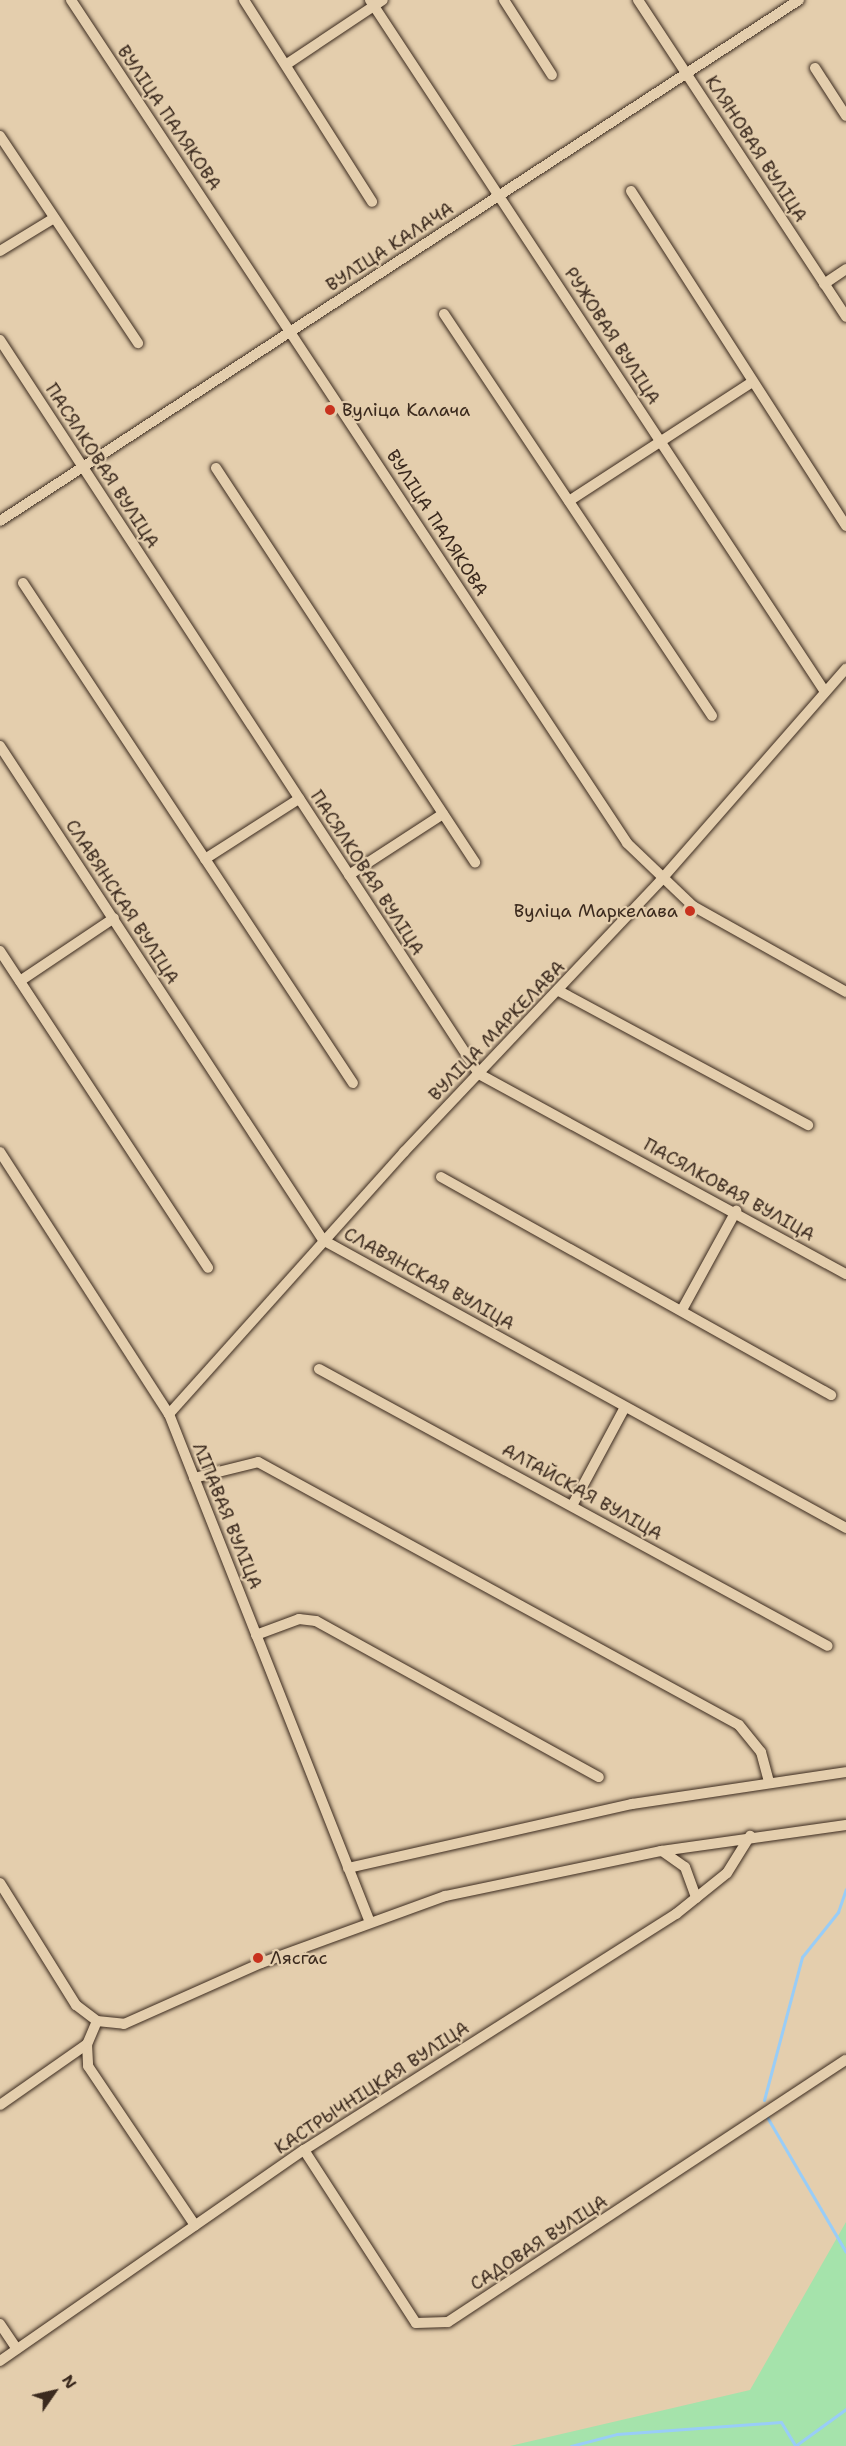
<!DOCTYPE html>
<html>
<head>
<meta charset="utf-8">
<style>
  body { margin:0 }
  #map { position:relative; width:846px; height:2446px; overflow:hidden; background:#e4cead; font-family:"Shantell Sans",sans-serif }
  div>[style] { position:absolute }
  [style*='--x'] { left:calc(var(--x)*1px); top:calc(var(--y)*1px); width:calc(var(--w)*1px); rotate:calc(var(--a)*1deg) }
  .green>* { inset:0; background:#a5e3ab }
  .stream>* { height:3px; margin:-1.5px; padding:0 1.5px; transform-origin:1.5px; border-radius:1.5px; background:#99cdf7 }
  .roads { filter:drop-shadow(0 0 2px #3b2a1e) drop-shadow(0 0 2px #3b2a1e) }
  .minor>* { height:10px; margin:-5px; padding:0 5px; transform-origin:5px; border-radius:5px; background:#e4cead }
  .dots>* { width:16px; height:16px; translate:-50% -50%; box-sizing:border-box; border:3px solid #e4cead; border-radius:50% }
  span { translate:-50% -50%; white-space:nowrap; text-align:center; line-height:1.15; -webkit-text-stroke:4.5px #e4cead; paint-order:stroke }
  .street-label { font-size:18px; color:#3b2a1e }
  .poi-label { font-size:18px; color:#3b2a1e }
  .left { translate:0 -50%; text-align:left }
  .right { translate:-100% -50%; text-align:right }
  .north { position:absolute; left:24px; top:2362px; width:60px; height:60px; -webkit-text-stroke:4px #e4cead; paint-order:stroke; rotate:56deg; font-size:16px; font-weight:700; line-height:24px; text-align:center; color:#3b2a1e }
  .north::after { content:''; display:block; margin:auto; width:21px; height:27px; background:#3b2a1e; clip-path:polygon(50% 0,100% 100%,50% 72%,0 100%) }
</style>
</head>
<body>
<div id="map">
  <div class="green">
    <i style="clip-path:polygon(846px 2222px,846px 2446px,510px 2446px,750px 2390px)"></i>
  </div>
  <div class="stream">
    <i style="--x:764;--y:2100;--w:148;--a:-75.1"></i>
    <i style="--x:802;--y:1957;--w:58;--a:-51.3"></i>
    <i style="--x:838;--y:1912;--w:24;--a:-71"></i>
    <i style="--x:767;--y:2117;--w:156;--a:59.7"></i>
    <i style="--x:571;--y:2446;--w:48;--a:-14.6"></i>
    <i style="--x:617;--y:2434;--w:164;--a:-4.2"></i>
    <i style="--x:781;--y:2422;--w:27;--a:59"></i>
    <i style="--x:795;--y:2446;--w:63;--a:-36"></i>
  </div>
  <div class="roads">
    <div class="minor">
      <i style="--x:71;--y:0;--w:1010;--a:56.59"></i>
      <i style="--x:627;--y:843;--w:91;--a:43.7"></i>
      <i style="--x:693;--y:906;--w:176;--a:29.3"></i>
      <i style="--x:244;--y:0;--w:239;--a:57.6"></i>
      <i style="--x:370;--y:0;--w:828;--a:56.67"></i>
      <i style="--x:504;--y:0;--w:89;--a:57.4"></i>
      <i style="--x:638;--y:0;--w:379;--a:56.7"></i>
      <i style="--x:287;--y:64;--w:115;--a:-33.7"></i>
      <i style="--x:815;--y:68;--w:57;--a:57.1"></i>
      <i style="--x:0;--y:136;--w:249;--a:56.3"></i>
      <i style="--x:631;--y:191;--w:398;--a:57.3"></i>
      <i style="--x:0;--y:251;--w:63;--a:-31.4"></i>
      <i style="--x:824;--y:284;--w:27;--a:-34"></i>
      <i style="--x:444;--y:314;--w:483;--a:56.3"></i>
      <i style="--x:0;--y:340;--w:876;--a:56.87"></i>
      <i style="--x:479;--y:1074;--w:418;--a:28.6"></i>
      <i style="--x:216;--y:468;--w:472;--a:56.7"></i>
      <i style="--x:569;--y:501;--w:218;--a:-33"></i>
      <i style="--x:0;--y:521;--w:954;--a:-33.11"></i>
      <i style="--x:23;--y:583;--w:599;--a:56.58"></i>
      <i style="--x:0;--y:746;--w:590;--a:56.82"></i>
      <i style="--x:323;--y:1240;--w:597;--a:28.84"></i>
      <i style="--x:205;--y:859;--w:112;--a:-32.6"></i>
      <i style="--x:349;--y:875;--w:112;--a:-33"></i>
      <i style="--x:0;--y:951;--w:379;--a:56.7"></i>
      <i style="--x:20;--y:981;--w:113;--a:-33.8"></i>
      <i style="--x:559;--y:991;--w:283;--a:28.3"></i>
      <i style="--x:0;--y:1152;--w:312;--a:57.2"></i>
      <i style="--x:169;--y:1414;--w:544;--a:68.43"></i>
      <i style="--x:441;--y:1177;--w:447;--a:29.2"></i>
      <i style="--x:683;--y:1308;--w:111;--a:-61.3"></i>
      <i style="--x:319;--y:1369;--w:579;--a:28.56"></i>
      <i style="--x:169;--y:1414;--w:352;--a:-48.1"></i>
      <i style="--x:404;--y:1152;--w:374;--a:-46.6"></i>
      <i style="--x:661;--y:880;--w:281;--a:-48.8"></i>
      <i style="--x:194;--y:1478;--w:66;--a:-14"></i>
      <i style="--x:258;--y:1462;--w:548;--a:28.67"></i>
      <i style="--x:739;--y:1725;--w:35;--a:51"></i>
      <i style="--x:761;--y:1752;--w:30;--a:75"></i>
      <i style="--x:573;--y:1504;--w:110;--a:-61.8"></i>
      <i style="--x:256;--y:1635;--w:46;--a:-20.4"></i>
      <i style="--x:299;--y:1619;--w:17;--a:7"></i>
      <i style="--x:316;--y:1621;--w:323;--a:28.9"></i>
      <i style="--x:662;--y:1851;--w:28;--a:35"></i>
      <i style="--x:685;--y:1867;--w:33;--a:70"></i>
      <i style="--x:348;--y:1868;--w:291;--a:-12.7"></i>
      <i style="--x:632;--y:1804;--w:216;--a:-8.5"></i>
      <i style="--x:0;--y:1883;--w:144;--a:58.1"></i>
      <i style="--x:76;--y:2005;--w:26;--a:37"></i>
      <i style="--x:97;--y:2021;--w:27;--a:6"></i>
      <i style="--x:124;--y:2024;--w:150;--a:-24"></i>
      <i style="--x:261;--y:1963;--w:196;--a:-20"></i>
      <i style="--x:445;--y:1896;--w:221;--a:-11.8"></i>
      <i style="--x:661;--y:1851;--w:187;--a:-8"></i>
      <i style="--x:97;--y:2021;--w:25;--a:113"></i>
      <i style="--x:87;--y:2044;--w:22;--a:87"></i>
      <i style="--x:88;--y:2066;--w:192;--a:56.1"></i>
      <i style="--x:0;--y:2105;--w:106;--a:-35"></i>
      <i style="--x:304;--y:2150;--w:206;--a:57.1"></i>
      <i style="--x:416;--y:2323;--w:32;--a:-2"></i>
      <i style="--x:448;--y:2322;--w:476;--a:-33.4"></i>
      <i style="--x:0;--y:2324;--w:30;--a:56"></i>
      <i style="--x:0;--y:2361;--w:370;--a:-34.8"></i>
      <i style="--x:304;--y:2150;--w:441;--a:-32.4"></i>
      <i style="--x:676;--y:1914;--w:65;--a:-38.8"></i>
      <i style="--x:727;--y:1873;--w:44;--a:-58.1"></i>
    </div>
  </div>
  <div class="dots">
    <i style="left:330px;top:410px;background:#c8321e"></i>
    <i style="left:690px;top:911px;background:#c8321e"></i>
    <i style="left:258px;top:1958px;background:#c8321e"></i>
  </div>
  <div class="street-label">
    <span style="left:169px;top:118px;rotate:56deg">ВУЛІЦА ПАЛЯКОВА</span>
    <span style="left:756px;top:149px;rotate:57deg">КЛЯНОВАЯ ВУЛІЦА</span>
    <span style="left:390px;top:247px;rotate:-33deg">ВУЛІЦА КАЛАЧА</span>
    <span style="left:612px;top:336px;rotate:57deg">РУЖОВАЯ ВУЛІЦА</span>
    <span style="left:102px;top:466px;rotate:57deg">ПАСЯЛКОВАЯ ВУЛІЦА</span>
    <span style="left:437px;top:523px;rotate:57deg">ВУЛІЦА ПАЛЯКОВА</span>
    <span style="left:367px;top:873px;rotate:57deg">ПАСЯЛКОВАЯ ВУЛІЦА</span>
    <span style="left:122px;top:902px;rotate:57deg">СЛАВЯНСКАЯ ВУЛІЦА</span>
    <span style="left:497px;top:1031px;rotate:-46deg">ВУЛІЦА МАРКЕЛАВА</span>
    <span style="left:729px;top:1190px;rotate:29deg">ПАСЯЛКОВАЯ ВУЛІЦА</span>
    <span style="left:429px;top:1279px;rotate:29deg">СЛАВЯНСКАЯ ВУЛІЦА</span>
    <span style="left:582px;top:1492px;rotate:29deg">АЛТАЙСКАЯ ВУЛІЦА</span>
    <span style="left:227px;top:1516px;rotate:68deg">ЛІПАВАЯ ВУЛІЦА</span>
    <span style="left:372px;top:2088px;rotate:-33deg">КАСТРЫЧНІЦКАЯ ВУЛІЦА</span>
    <span style="left:539px;top:2243px;rotate:-33deg">САДОВАЯ ВУЛІЦА</span>
  </div>
  <div class="poi-label">
    <span class="left" style="left:342px;top:410px">Вуліца Калача</span>
    <span class="right" style="left:678px;top:911px">Вуліца Маркелава</span>
    <span class="left" style="left:270px;top:1958px">Лясгас</span>
  </div>
  <div class="north">N</div>
</div>
</body>
</html>
